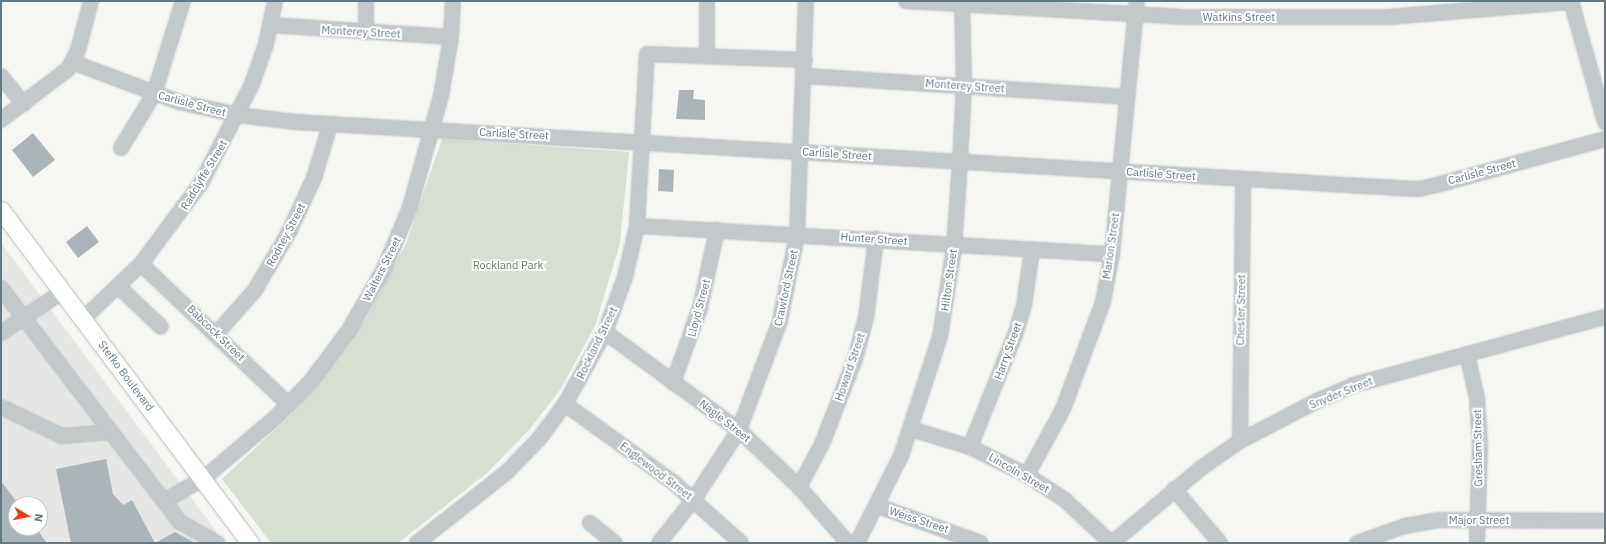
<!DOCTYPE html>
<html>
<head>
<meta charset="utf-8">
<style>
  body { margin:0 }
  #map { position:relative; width:1606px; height:544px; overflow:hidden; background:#f6f6f2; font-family:"IBM Plex Sans",sans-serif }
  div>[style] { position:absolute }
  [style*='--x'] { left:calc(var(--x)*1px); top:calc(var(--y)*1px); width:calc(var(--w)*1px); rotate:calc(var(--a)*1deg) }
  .built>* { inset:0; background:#e6e7e5 }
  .green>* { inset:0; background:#d7ded2 }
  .building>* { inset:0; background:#abb5b9 }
  .roads { filter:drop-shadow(0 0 1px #b6bbbe) drop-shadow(0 0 1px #b6bbbe) }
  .minor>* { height:14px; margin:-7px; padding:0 7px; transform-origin:7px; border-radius:7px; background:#c3c8ca }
  .major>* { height:17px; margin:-8.5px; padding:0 8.5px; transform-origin:8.5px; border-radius:8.5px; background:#fff }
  span { translate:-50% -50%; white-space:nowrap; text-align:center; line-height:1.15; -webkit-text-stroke:4px #fff; paint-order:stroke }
  .street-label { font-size:11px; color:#627885 }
  .park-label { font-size:11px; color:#697c62 }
  .frame { position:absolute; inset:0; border:2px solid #627885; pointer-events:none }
  .north { position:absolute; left:8px; top:496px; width:40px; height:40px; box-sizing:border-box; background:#fff; border:1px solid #c0c9ce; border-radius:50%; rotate:99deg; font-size:11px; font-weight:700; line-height:16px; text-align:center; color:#627885 }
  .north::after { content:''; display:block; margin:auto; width:14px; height:18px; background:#ef3a18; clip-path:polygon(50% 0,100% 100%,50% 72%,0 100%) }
</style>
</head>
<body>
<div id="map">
  <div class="built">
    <i style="clip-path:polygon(evenodd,1px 243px,225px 543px,1px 543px,1px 243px,16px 504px,40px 504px,40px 528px,16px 528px,16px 504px)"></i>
  </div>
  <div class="green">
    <i style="clip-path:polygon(442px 139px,629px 152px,620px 243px,595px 326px,560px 390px,529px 430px,487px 473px,398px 543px,271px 543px,222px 479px,290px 416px,366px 318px,406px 244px)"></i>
  </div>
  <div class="building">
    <i style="clip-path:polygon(679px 90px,694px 90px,693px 99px,705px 100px,705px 120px,676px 119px)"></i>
    <i style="clip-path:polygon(33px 133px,55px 160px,33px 177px,12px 150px)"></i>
    <i style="clip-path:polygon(659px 169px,674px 170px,673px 192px,658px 191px)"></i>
    <i style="clip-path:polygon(87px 226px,99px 242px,78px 258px,66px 242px)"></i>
    <i style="clip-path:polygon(106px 459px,113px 494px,123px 505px,132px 500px,155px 543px,175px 532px,195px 543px,71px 543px,56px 469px)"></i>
    <i style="clip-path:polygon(1px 481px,16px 501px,16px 528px,36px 528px,47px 543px,1px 543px)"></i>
  </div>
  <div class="roads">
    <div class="minor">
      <i style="--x:906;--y:1;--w:274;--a:3.3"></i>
      <i style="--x:1180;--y:17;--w:208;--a:0"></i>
      <i style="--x:1388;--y:17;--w:185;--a:-4.7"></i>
      <i style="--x:1571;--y:1;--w:126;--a:74.3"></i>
      <i style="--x:270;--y:25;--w:181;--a:3.8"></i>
      <i style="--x:366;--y:32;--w:31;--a:-90"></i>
      <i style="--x:707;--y:56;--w:55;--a:-90"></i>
      <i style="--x:72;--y:62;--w:114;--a:20.5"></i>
      <i style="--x:179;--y:102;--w:60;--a:12.4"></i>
      <i style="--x:238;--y:115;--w:58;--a:6.9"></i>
      <i style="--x:296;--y:122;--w:1104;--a:3.43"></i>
      <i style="--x:1398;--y:188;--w:21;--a:3"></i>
      <i style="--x:1419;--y:189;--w:26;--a:-13"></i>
      <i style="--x:1444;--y:183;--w:167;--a:-15.3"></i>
      <i style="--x:1;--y:76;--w:36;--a:51"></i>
      <i style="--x:805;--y:76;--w:322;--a:3.7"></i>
      <i style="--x:1;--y:120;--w:84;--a:-37.3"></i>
      <i style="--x:68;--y:69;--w:21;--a:-62"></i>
      <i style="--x:78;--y:50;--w:51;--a:-75.1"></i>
      <i style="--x:121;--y:148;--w:63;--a:-58.6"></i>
      <i style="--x:154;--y:94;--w:97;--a:-72.7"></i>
      <i style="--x:637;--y:226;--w:476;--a:3.4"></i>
      <i style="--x:141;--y:264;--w:204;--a:43.6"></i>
      <i style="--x:118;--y:286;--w:59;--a:43.6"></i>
      <i style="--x:1;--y:288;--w:268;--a:52.6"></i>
      <i style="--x:164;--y:501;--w:45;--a:-29.4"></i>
      <i style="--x:203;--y:479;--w:96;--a:-40.3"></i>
      <i style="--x:276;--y:417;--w:50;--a:-45.8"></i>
      <i style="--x:311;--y:381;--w:64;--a:-53.3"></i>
      <i style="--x:349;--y:330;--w:70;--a:-60.2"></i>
      <i style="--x:384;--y:269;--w:67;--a:-67.2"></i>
      <i style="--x:410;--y:207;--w:115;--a:-74.4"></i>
      <i style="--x:441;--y:96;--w:60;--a:-80.4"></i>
      <i style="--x:451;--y:37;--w:36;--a:-87"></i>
      <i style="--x:83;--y:319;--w:80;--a:-43.5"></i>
      <i style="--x:141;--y:264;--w:101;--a:-53.5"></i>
      <i style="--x:201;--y:183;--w:111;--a:-62.7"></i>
      <i style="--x:252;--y:84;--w:42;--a:-70.7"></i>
      <i style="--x:266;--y:44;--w:44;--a:-78.2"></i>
      <i style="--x:605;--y:332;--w:166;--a:36.2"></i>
      <i style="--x:739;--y:430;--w:83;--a:43.5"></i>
      <i style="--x:799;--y:487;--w:74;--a:48.8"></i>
      <i style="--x:1;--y:333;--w:73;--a:-33.9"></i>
      <i style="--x:217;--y:333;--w:57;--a:-48.5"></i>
      <i style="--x:255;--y:290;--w:67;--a:-59.6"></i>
      <i style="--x:289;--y:232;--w:60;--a:-65.2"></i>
      <i style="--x:314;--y:178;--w:55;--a:-73.2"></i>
      <i style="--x:1467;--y:354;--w:45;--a:77.2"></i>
      <i style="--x:1477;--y:398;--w:47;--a:86.3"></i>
      <i style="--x:1480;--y:445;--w:98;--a:91.8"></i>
      <i style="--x:673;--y:383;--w:80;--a:-70.2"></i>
      <i style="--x:700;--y:308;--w:80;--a:-77.7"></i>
      <i style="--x:565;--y:404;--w:135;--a:35.9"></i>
      <i style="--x:674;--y:483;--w:90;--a:41.8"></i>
      <i style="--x:1;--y:407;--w:68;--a:25.4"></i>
      <i style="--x:62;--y:436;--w:49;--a:-4.7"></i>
      <i style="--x:911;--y:429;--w:62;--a:17"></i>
      <i style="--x:970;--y:447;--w:64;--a:26.2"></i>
      <i style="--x:1027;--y:475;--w:45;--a:33.3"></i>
      <i style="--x:1065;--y:500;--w:63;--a:43.1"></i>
      <i style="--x:1240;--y:441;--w:262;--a:-89.3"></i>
      <i style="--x:970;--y:447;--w:121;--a:-68.1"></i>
      <i style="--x:1015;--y:335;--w:31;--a:-73"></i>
      <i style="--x:1024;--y:305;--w:55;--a:-81.6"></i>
      <i style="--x:1027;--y:475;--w:75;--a:-61.4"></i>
      <i style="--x:1063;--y:409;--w:114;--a:-69.5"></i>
      <i style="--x:1103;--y:302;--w:49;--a:-79.4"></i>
      <i style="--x:1112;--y:254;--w:254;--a:-84.4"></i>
      <i style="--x:799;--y:487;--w:49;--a:-61.9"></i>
      <i style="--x:822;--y:444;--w:91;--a:-68.8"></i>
      <i style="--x:855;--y:359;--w:42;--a:-75"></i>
      <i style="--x:866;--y:318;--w:80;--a:-82.8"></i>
      <i style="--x:1174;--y:489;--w:71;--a:49.6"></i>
      <i style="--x:164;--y:501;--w:26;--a:53"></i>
      <i style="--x:180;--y:522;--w:43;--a:29.6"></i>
      <i style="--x:878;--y:506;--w:109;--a:19.8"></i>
      <i style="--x:590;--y:523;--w:32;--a:39"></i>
      <i style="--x:417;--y:543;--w:115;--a:-38.3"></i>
      <i style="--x:507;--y:472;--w:46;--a:-45.9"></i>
      <i style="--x:539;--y:439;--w:44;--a:-53.4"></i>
      <i style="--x:565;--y:404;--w:82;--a:-60.9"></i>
      <i style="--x:605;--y:332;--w:59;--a:-70"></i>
      <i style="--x:625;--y:277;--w:52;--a:-76.8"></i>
      <i style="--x:637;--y:226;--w:172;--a:-86.7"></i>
      <i style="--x:647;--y:54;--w:158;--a:2.2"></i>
      <i style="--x:659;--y:543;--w:56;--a:-51.5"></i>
      <i style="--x:694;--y:499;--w:82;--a:-56.9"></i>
      <i style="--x:739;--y:430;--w:116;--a:-69.4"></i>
      <i style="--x:780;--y:321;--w:89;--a:-78.9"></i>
      <i style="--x:797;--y:234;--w:233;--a:-87.8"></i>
      <i style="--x:857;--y:543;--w:97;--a:-63.2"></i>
      <i style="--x:901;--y:456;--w:125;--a:-71.9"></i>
      <i style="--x:940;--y:337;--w:90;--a:-81.1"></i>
      <i style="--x:954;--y:248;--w:86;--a:-86"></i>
      <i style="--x:960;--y:162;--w:76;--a:-87"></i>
      <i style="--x:964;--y:86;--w:85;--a:-91.3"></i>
      <i style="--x:1112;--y:543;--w:116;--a:-40.1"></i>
      <i style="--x:1201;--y:468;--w:47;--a:-34.7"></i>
      <i style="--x:1240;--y:441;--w:87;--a:-27.5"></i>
      <i style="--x:1317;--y:401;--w:40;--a:-23.4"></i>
      <i style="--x:1354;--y:385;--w:260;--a:-15.2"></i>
      <i style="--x:1357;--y:543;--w:51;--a:-19.5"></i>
      <i style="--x:1405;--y:526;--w:35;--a:-10"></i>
      <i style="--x:1439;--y:520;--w:166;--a:0.3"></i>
    </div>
    <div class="major">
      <i style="--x:1;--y:210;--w:416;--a:53.2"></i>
    </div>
  </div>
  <div class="street-label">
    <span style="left:1239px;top:17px">Watkins Street</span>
    <span style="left:361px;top:32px;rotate:3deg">Monterey Street</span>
    <span style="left:965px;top:86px;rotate:4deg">Monterey Street</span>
    <span style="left:192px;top:104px;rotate:15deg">Carlisle Street</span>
    <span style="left:514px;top:134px;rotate:3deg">Carlisle Street</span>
    <span style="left:837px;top:154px;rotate:4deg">Carlisle Street</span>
    <span style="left:1482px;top:172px;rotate:-15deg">Carlisle Street</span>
    <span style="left:1161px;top:174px;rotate:4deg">Carlisle Street</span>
    <span style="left:204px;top:175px;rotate:-59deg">Radclyffe Street</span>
    <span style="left:286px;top:235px;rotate:-62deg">Rodney Street</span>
    <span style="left:874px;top:239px;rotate:4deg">Hunter Street</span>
    <span style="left:1111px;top:246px;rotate:-82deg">Marion Street</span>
    <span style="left:382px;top:269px;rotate:-63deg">Walters Street</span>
    <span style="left:949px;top:280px;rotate:-82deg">Hilton Street</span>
    <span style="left:786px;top:288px;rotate:-78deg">Crawford Street</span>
    <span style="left:699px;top:308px;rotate:-75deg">Lloyd Street</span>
    <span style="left:1241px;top:310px;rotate:-89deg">Chester Street</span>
    <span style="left:216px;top:333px;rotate:44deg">Babcock Street</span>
    <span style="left:597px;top:343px;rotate:-64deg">Rockland Street</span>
    <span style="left:1008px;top:351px;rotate:-70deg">Harry Street</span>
    <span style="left:850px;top:367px;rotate:-71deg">Howard Street</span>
    <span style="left:126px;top:376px;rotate:53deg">Stefko Boulevard</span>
    <span style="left:1341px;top:393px;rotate:-22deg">Snyder Street</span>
    <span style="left:725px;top:421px;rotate:38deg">Nagle Street</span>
    <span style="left:1478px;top:448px;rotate:-91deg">Gresham Street</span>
    <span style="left:656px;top:471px;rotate:37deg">Englewood Street</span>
    <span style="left:1019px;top:473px;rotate:30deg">Lincoln Street</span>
    <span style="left:919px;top:520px;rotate:18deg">Weiss Street</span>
    <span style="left:1479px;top:520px">Major Street</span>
  </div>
  <div class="park-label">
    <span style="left:508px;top:265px">Rockland Park</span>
  </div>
  <div class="frame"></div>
  <div class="north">N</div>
</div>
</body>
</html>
